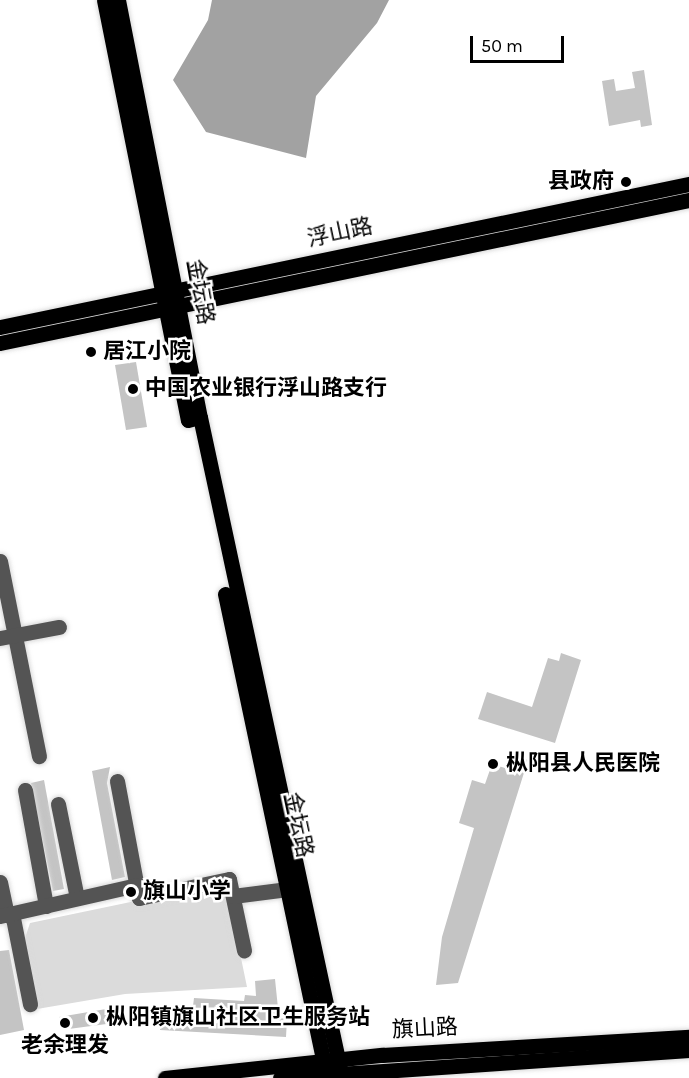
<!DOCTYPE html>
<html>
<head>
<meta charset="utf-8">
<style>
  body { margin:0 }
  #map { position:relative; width:689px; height:1078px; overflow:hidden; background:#fff; font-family:Karla,"Noto Sans SC",sans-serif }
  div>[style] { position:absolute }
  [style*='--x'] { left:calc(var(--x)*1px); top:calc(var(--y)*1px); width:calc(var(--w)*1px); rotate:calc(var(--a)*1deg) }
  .green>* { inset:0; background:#dbdbdb }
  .water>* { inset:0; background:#a2a2a2 }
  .building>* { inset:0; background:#c4c4c4 }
  .roads { filter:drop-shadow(0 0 2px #dbdbdb) drop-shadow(0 0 2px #dbdbdb) }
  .minor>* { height:15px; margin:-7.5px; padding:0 7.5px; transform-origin:7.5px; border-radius:7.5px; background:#545454 }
  .major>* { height:15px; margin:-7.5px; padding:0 7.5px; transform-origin:7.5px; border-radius:7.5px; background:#000 }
  .dots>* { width:16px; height:16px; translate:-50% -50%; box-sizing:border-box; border:3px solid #fff; border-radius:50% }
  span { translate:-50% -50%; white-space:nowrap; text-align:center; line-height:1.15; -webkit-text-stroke:5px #fff; paint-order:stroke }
  .poi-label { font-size:22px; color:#000; font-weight:700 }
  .right { translate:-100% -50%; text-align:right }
  .left { translate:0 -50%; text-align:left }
  .street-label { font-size:22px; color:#000 }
  .scale { position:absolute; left:470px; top:36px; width:94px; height:27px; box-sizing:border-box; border:3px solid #000; border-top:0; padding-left:8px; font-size:18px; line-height:21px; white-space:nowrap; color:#000; -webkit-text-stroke:4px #fff; paint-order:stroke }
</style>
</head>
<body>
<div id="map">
  <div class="green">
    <i style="clip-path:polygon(212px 885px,223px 886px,228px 895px,247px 987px,125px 994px,37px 1009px,24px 941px,30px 923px)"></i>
  </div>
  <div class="water">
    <i style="clip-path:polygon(212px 0,389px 0,377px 23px,316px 96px,306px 158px,206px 132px,173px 80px,208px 20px)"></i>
  </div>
  <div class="building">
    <i style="clip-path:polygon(644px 70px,652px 125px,641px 127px,640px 120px,609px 126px,602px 81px,614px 79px,616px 91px,635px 88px,632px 72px)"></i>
    <i style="clip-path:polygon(136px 362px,147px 427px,126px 430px,115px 365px)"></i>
    <i style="clip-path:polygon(561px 653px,581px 660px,555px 743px,478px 719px,487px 692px,532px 707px,548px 658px,559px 661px)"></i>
    <i style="clip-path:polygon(510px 754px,528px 760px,458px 983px,436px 985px,442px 937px,474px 828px,459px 823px,472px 780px,485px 784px,492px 764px,505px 768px)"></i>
    <i style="clip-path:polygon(110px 767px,107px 783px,125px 877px,112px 880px,92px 771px)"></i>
    <i style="clip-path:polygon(44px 780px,64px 889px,53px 891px,31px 783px)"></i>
    <i style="clip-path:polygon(9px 950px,24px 1030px,0 1035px,0 951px)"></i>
    <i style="clip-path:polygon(275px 979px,279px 1018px,287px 1019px,286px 1037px,160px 1030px,161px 1012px,192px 1014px,194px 998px,244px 1001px,245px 995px,256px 996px,255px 981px)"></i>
    <i style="clip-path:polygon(112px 1008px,114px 1023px,61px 1030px,59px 1017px)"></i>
  </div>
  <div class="roads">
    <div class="minor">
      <i style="--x:0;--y:561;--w:199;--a:78.7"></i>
      <i style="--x:0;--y:638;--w:60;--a:-10.6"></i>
      <i style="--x:117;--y:781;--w:119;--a:79.4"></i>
      <i style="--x:139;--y:898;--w:92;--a:-11.9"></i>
      <i style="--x:229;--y:879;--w:73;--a:78.1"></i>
      <i style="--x:25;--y:790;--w:118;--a:79.7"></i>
      <i style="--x:58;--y:804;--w:96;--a:78.6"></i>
      <i style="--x:0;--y:882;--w:34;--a:78"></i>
      <i style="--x:233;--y:896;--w:55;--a:-7.3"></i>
      <i style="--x:12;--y:913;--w:93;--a:78.8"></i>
      <i style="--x:0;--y:916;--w:139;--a:-12.8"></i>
    </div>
    <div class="major">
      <i style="--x:104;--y:0;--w:428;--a:78.7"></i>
      <i style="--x:188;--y:420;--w:12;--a:-14"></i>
      <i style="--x:118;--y:0;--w:425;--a:78.9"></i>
      <i style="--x:200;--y:417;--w:676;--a:77.88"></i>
      <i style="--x:0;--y:327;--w:704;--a:-11.73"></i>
      <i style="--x:0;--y:343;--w:704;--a:-11.73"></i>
      <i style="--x:225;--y:594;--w:495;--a:78.1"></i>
      <i style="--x:165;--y:1078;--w:218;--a:-6.1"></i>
      <i style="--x:382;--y:1055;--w:308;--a:-3.4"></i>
      <i style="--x:280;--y:1078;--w:410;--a:-3.9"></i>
    </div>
  </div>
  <div class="dots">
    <i style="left:626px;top:182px;background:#000"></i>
    <i style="left:91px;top:352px;background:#000"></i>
    <i style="left:133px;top:389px;background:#000"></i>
    <i style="left:493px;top:764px;background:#000"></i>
    <i style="left:131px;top:892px;background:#000"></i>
    <i style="left:93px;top:1018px;background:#000"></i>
    <i style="left:65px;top:1023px;background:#000"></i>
  </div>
  <div class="poi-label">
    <span class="right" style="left:614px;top:182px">县政府</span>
    <span class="left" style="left:103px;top:352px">居江小院</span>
    <span class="left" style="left:145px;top:389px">中国农业银行浮山路支行</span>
    <span class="left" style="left:506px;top:764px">枞阳县人民医院</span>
    <span class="left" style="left:143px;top:892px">旗山小学</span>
    <span class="left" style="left:106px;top:1018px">枞阳镇旗山社区卫生服务站</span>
    <span style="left:65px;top:1046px">老余理发</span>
  </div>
  <div class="street-label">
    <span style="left:340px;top:233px;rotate:-12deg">浮山路</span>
    <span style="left:200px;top:292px;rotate:80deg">金坛路</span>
    <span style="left:298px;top:825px;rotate:78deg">金坛路</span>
    <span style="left:425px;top:1029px;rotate:-3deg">旗山路</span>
  </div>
  <div class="scale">50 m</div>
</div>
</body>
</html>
